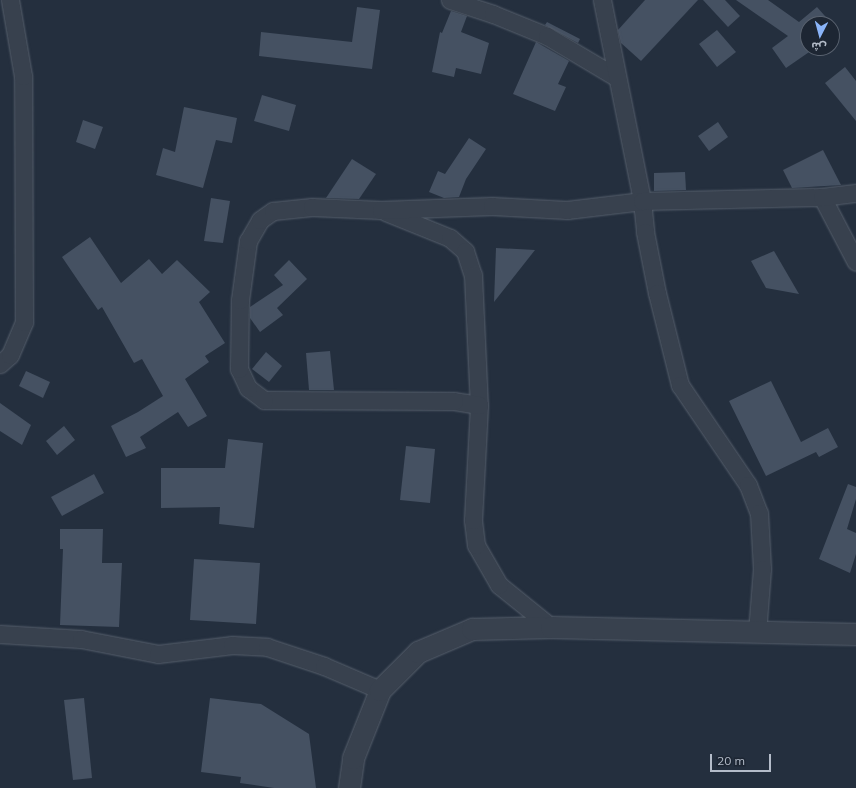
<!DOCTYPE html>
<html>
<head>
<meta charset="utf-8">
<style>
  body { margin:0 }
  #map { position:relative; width:856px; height:788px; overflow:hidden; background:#242f3e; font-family:Mulish,"Noto Sans Arabic",sans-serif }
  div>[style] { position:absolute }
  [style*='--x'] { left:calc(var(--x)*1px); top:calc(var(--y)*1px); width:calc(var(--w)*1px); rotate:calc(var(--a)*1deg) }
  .building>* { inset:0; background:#455162 }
  .roads { filter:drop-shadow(0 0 1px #565f6c) drop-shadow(0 0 1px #565f6c) }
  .minor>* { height:17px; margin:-8.5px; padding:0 8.5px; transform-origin:8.5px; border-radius:8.5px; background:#38414e }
  .tertiary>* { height:21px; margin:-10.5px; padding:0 10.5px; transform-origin:10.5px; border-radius:10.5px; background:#38414e }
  span { translate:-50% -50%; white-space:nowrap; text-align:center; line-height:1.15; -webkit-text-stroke:3.5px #1d2633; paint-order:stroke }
  .north { position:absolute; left:800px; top:16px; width:40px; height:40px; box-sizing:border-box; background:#1d2633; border:1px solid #59626f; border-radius:50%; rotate:186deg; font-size:11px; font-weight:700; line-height:16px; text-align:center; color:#b4bcc9 }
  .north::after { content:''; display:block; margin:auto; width:14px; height:18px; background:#8ab4f8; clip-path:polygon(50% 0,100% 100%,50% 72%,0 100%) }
  .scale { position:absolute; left:710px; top:754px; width:61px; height:18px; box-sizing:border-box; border:2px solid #b4bcc9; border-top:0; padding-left:5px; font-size:12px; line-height:14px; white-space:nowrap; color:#b4bcc9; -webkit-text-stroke:3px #1d2633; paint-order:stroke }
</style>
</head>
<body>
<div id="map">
  <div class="building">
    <i style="clip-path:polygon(645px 0,698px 0,641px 61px,621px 43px,618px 30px)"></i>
    <i style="clip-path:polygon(703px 0,725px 0,740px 16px,728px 27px)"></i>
    <i style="clip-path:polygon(736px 0,768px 0,799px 22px,817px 7px,832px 24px,808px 24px,808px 48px,815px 48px,786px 68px,772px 48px,788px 36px)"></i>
    <i style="clip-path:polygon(357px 7px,380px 10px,372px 69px,259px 56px,261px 32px,352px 42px)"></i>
    <i style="clip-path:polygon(451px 11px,467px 16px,461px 32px,489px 43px,481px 74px,456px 68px,454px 77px,432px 72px,440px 32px,442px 33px)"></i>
    <i style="clip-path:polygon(547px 22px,580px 39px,578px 43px,545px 25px)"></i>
    <i style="clip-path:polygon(717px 30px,736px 52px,717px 67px,699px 44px)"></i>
    <i style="clip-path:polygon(536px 42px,569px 61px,558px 84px,566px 87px,555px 111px,513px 94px)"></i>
    <i style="clip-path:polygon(845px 67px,856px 81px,856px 121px,825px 83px)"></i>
    <i style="clip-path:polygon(262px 95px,296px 105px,289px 131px,254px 121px)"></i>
    <i style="clip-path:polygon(184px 107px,237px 118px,232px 143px,216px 140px,203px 188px,156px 175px,163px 148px,175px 152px)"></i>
    <i style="clip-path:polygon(83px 120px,103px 127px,95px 149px,76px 142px)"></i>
    <i style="clip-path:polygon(718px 122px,728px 137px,709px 151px,698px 136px)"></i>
    <i style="clip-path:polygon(469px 138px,486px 149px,466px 179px,459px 197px,444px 198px,429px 192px,438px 171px,445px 174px)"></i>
    <i style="clip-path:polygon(823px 150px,841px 185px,792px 188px,783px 170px)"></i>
    <i style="clip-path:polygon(352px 159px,376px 174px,359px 199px,326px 198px)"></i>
    <i style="clip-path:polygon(685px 172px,686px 190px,654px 191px,654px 173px)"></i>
    <i style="clip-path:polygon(211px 198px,230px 201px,223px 243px,204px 241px)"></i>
    <i style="clip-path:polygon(90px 237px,121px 283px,149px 259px,162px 274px,177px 260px,210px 292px,199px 302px,225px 343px,205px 356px,209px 362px,185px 379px,207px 416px,188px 427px,178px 412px,140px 437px,146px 448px,126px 457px,111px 426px,138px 412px,163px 396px,142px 359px,134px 363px,102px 307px,98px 310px,62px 257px)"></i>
    <i style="clip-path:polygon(496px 248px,535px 250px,494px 302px)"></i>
    <i style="clip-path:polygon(774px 251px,799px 294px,766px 288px,751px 261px)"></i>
    <i style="clip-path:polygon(289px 260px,307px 279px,277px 308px,283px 315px,260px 332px,250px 318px,250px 307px,283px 285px,274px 275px)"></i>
    <i style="clip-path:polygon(330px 351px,334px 390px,309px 390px,306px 353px)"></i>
    <i style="clip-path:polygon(266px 352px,282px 366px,269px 382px,252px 369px)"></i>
    <i style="clip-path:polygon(26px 371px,50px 382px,43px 398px,19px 386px)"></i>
    <i style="clip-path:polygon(771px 381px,801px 442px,828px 428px,838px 447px,819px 457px,816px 452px,766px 476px,729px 401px)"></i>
    <i style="clip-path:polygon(0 403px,31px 425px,22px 445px,0 431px)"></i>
    <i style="clip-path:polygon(64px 426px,75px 440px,57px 455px,46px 441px)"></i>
    <i style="clip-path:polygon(228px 439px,263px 443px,254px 528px,219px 524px,220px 507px,161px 508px,161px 468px,225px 468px)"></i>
    <i style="clip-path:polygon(406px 446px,435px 449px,430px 503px,400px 500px)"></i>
    <i style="clip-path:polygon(94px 474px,104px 493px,62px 516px,51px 497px)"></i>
    <i style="clip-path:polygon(848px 484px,856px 487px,856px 499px,847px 529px,856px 533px,856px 554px,850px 573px,819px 559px)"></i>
    <i style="clip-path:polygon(60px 529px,103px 529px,102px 563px,122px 563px,119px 627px,60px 625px,63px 549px,60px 549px)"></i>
    <i style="clip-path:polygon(194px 559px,260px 563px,256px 624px,190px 620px)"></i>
    <i style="clip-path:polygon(84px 698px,92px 778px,73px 780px,64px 700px)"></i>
    <i style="clip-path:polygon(210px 698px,261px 704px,309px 734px,316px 788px,274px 788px,240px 783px,241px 777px,201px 772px)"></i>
  </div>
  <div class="roads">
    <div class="minor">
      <i style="--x:450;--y:0;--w:45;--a:18"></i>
      <i style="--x:493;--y:14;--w:58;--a:22.2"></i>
      <i style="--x:547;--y:36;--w:80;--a:30.7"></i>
      <i style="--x:602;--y:0;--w:205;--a:78.7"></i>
      <i style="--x:642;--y:201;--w:31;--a:84"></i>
      <i style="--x:645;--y:232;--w:62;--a:78.9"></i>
      <i style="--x:657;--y:293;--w:95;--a:76"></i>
      <i style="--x:680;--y:385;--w:121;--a:55.8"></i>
      <i style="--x:748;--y:485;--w:30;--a:69"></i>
      <i style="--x:759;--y:513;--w:56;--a:86.9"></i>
      <i style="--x:762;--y:569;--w:63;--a:94.5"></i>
      <i style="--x:822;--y:197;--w:73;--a:62.4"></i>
      <i style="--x:386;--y:212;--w:69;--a:22.1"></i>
      <i style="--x:450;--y:238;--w:20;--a:41"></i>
      <i style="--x:465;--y:251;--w:25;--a:72"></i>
      <i style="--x:473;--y:275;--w:130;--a:87.4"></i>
      <i style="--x:0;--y:364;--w:13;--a:-42"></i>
      <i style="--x:10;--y:355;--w:36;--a:-67"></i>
      <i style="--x:24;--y:322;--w:246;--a:-90.2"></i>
      <i style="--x:23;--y:76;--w:77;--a:-99.7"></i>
      <i style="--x:551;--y:627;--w:67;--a:-141.1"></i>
      <i style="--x:499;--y:585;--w:46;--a:-119.9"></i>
      <i style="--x:476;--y:545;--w:25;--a:-97"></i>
      <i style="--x:473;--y:520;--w:115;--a:-87"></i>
      <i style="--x:479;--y:405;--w:25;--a:-171"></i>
      <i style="--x:454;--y:401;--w:190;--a:-179.7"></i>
      <i style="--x:264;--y:400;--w:20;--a:-143"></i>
      <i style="--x:248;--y:388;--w:21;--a:-115"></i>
      <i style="--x:239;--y:369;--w:69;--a:-89.2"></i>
      <i style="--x:240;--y:300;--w:60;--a:-82.3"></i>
      <i style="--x:248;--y:241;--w:24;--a:-60"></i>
      <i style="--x:260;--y:220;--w:16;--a:-35"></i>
      <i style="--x:273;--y:211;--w:39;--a:-6"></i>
      <i style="--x:312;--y:207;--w:69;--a:2.5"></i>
      <i style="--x:381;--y:210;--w:111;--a:-2.1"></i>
      <i style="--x:492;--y:206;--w:75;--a:3.1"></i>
      <i style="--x:567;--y:210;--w:76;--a:-6.8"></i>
      <i style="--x:642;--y:201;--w:180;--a:-1.3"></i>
      <i style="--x:822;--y:197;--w:34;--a:-7"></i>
      <i style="--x:0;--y:634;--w:81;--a:3.5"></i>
      <i style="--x:81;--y:639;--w:78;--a:11"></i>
      <i style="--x:158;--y:654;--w:75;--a:-6.9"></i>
      <i style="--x:232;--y:645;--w:35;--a:3"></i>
      <i style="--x:267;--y:647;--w:60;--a:18.4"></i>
      <i style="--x:324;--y:666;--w:61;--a:23.2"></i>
    </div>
    <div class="tertiary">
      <i style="--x:349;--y:788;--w:30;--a:-82"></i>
      <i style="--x:353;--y:758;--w:73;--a:-68.3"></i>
      <i style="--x:380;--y:690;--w:54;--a:-45"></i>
      <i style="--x:418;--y:652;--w:59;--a:-23.1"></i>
      <i style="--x:472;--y:629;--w:79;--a:-1.5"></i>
      <i style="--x:551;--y:627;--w:305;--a:1.3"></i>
    </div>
  </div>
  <div class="north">ش</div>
  <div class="scale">20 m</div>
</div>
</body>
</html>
